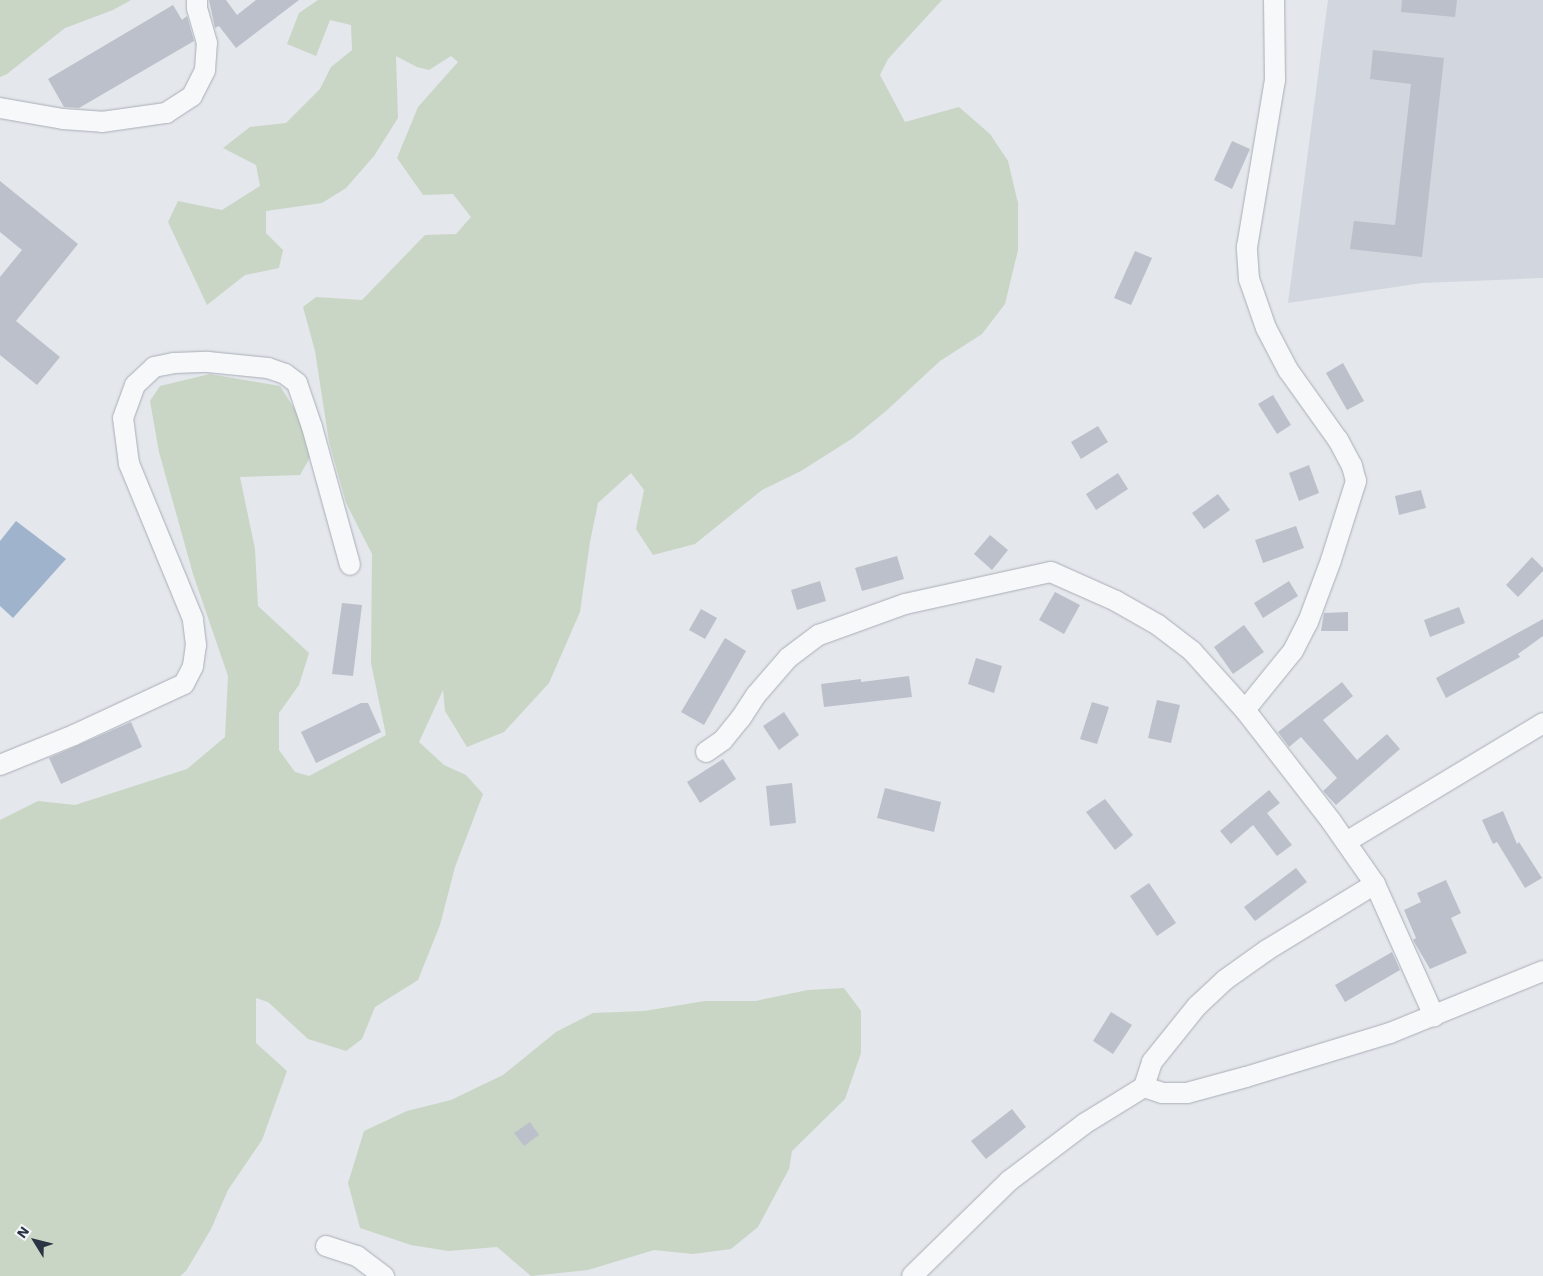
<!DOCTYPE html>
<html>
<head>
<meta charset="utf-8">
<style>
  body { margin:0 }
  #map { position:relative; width:1543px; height:1276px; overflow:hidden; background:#e4e7ec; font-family:"Work Sans",sans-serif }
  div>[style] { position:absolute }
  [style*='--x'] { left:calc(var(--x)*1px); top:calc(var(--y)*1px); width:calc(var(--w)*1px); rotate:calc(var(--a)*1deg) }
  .built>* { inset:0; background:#d2d6de }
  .green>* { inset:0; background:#c9d6c5 }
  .water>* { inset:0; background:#9fb4cc }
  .building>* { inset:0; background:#bbc0ca }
  .roads { filter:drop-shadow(0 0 1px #a9aeb7) drop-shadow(0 0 1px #a9aeb7) }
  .street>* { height:20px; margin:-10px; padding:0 10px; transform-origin:10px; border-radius:10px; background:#f7f8fa }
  span { translate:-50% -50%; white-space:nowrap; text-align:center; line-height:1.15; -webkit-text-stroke:4px #f4f6f9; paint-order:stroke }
  .north { position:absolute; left:10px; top:1216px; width:50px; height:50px; -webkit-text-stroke:4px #f4f6f9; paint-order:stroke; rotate:306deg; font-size:14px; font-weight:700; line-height:20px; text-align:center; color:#2b3445 }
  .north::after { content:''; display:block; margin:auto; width:18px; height:22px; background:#2b3445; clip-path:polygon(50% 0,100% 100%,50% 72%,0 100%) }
</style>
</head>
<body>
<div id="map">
  <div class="built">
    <i style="clip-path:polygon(1328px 0,1543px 0,1543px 278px,1422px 283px,1288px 303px)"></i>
  </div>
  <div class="green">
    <i style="clip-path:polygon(0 0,131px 0,113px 10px,65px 28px,7px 74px,0 77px)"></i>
    <i style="clip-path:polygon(318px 0,942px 0,888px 59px,880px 75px,905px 122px,959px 107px,990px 134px,1008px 161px,1018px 203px,1018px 250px,1005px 304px,982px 334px,940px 361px,886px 411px,853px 438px,801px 471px,762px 490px,695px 544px,653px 555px,636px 529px,644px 490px,631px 473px,598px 503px,590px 542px,580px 612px,549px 683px,504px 732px,467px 747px,445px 711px,443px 690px,419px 742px,444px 765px,466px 775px,483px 794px,455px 867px,440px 925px,418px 980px,375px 1007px,362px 1039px,346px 1051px,308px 1039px,268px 1002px,256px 998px,256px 1043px,287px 1071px,262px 1140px,228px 1190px,211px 1229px,186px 1271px,180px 1276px,0 1276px,0 820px,38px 801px,75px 805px,187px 769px,225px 737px,228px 676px,193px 574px,159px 452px,150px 401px,160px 386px,210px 374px,280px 386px,299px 416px,312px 454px,300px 475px,240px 477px,255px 549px,258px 606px,309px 653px,299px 685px,279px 713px,279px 750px,295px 772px,309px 776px,386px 735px,371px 663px,372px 554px,346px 503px,329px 442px,315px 351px,303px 307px,316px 297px,362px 300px,425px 235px,456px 234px,471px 217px,453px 194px,423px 195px,397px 158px,418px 107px,458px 62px,451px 56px,429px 70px,417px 67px,396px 56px,398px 118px,374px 156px,346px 188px,322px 203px,266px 211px,266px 233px,283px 250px,279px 268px,245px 275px,207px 305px,168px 222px,178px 201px,222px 210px,260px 186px,256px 165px,223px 148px,250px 127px,286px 123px,320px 89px,331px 67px,352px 50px,351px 25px,330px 20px,316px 56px,287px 44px,299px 13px)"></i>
    <i style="clip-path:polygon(844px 988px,861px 1011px,861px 1053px,845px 1099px,792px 1151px,789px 1169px,758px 1227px,731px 1249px,693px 1254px,654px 1250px,588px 1270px,531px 1276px,497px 1247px,448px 1251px,411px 1245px,360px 1228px,348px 1183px,364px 1131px,407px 1111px,451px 1100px,503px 1075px,556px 1032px,593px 1013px,644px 1011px,705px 1001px,755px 1001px,808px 990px)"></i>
  </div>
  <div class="water">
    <i style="clip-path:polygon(16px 521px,66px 559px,13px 618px,0 606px,0 541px)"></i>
  </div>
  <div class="building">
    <i style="clip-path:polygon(209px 0,226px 0,237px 15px,256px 0,299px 0,236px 48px,219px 26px,215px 28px)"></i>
    <i style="clip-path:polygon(1402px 0,1457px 0,1455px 17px,1401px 12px)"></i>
    <i style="clip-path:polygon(173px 5px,182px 20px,187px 16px,194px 41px,79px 108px,64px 107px,48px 79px)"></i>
    <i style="clip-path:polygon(1373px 50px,1444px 58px,1422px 257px,1350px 249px,1354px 221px,1395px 225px,1411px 84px,1370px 79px)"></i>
    <i style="clip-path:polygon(1232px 141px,1250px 149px,1232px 189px,1214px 180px)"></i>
    <i style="clip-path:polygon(0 181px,78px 244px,16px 321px,60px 357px,37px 385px,0 355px,0 277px,22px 250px,0 232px)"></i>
    <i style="clip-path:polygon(1135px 251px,1152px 258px,1131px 305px,1114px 298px)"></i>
    <i style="clip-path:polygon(1343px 363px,1364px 401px,1347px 410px,1326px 373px)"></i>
    <i style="clip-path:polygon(1273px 395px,1291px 425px,1277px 434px,1258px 404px)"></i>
    <i style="clip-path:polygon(1098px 426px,1108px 442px,1081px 459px,1071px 442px)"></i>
    <i style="clip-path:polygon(1309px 465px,1319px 493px,1299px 501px,1289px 473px)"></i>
    <i style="clip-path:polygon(1118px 473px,1128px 489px,1096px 510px,1086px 494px)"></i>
    <i style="clip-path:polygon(1421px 490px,1426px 508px,1399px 515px,1395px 496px)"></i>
    <i style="clip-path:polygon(1218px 494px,1230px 510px,1204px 529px,1192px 513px)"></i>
    <i style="clip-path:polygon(1296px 526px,1304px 548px,1263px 563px,1255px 540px)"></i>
    <i style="clip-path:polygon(990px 535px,1008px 550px,992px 570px,974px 554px)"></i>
    <i style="clip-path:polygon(897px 556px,904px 579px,862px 591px,855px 568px)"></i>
    <i style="clip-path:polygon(1532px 557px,1543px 568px,1543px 571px,1518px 597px,1506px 585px)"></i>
    <i style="clip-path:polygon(820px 581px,826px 601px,797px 610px,791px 590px)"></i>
    <i style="clip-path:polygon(1289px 581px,1298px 596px,1263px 618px,1254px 603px)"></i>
    <i style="clip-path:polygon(1055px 592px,1080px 605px,1064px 634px,1039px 620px)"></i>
    <i style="clip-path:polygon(342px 603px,362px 605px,353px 676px,332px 674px)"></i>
    <i style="clip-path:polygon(1459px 607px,1465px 623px,1430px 637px,1424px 620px)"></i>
    <i style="clip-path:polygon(701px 609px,717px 618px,705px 639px,689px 630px)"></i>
    <i style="clip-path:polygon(1348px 612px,1348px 631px,1321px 631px,1324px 613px)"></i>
    <i style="clip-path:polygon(1543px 619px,1543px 636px,1518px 654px,1520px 657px,1446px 698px,1436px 678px)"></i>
    <i style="clip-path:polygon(1244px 625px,1264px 652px,1233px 674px,1214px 647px)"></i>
    <i style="clip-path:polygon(725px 638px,746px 651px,704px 725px,681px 712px)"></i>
    <i style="clip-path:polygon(976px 658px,1002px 666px,994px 693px,968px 684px)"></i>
    <i style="clip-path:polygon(909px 676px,912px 697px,824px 707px,821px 684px,861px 679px,861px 682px)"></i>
    <i style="clip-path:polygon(1342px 682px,1353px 696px,1323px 720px,1357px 760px,1387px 734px,1400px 749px,1336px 805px,1323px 791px,1337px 778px,1301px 737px,1289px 747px,1278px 732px)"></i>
    <i style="clip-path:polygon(1157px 700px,1180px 705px,1171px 743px,1148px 738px)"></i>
    <i style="clip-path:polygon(1092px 702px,1109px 707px,1097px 744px,1080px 739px)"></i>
    <i style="clip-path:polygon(361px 703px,368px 703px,381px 732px,316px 763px,301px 732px)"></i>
    <i style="clip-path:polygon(784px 712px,799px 735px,779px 750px,763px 726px)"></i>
    <i style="clip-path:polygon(131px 722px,142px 747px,61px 784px,49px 758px)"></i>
    <i style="clip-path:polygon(723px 759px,736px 779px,700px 803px,687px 782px)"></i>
    <i style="clip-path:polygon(792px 783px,796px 823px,770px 826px,766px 786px)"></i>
    <i style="clip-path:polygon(885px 788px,941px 802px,934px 832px,877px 818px)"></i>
    <i style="clip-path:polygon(1269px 790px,1280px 803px,1267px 813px,1292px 845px,1277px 856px,1253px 825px,1231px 844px,1220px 831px)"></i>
    <i style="clip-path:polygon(1105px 799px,1133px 835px,1115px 850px,1086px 812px)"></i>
    <i style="clip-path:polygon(1503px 811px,1517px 844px,1519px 842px,1542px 878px,1525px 888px,1497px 842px,1493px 844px,1482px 820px)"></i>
    <i style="clip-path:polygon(1296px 868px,1307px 882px,1255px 921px,1244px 907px)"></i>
    <i style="clip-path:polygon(1446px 880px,1461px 913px,1451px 918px,1467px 953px,1430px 969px,1413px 940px,1416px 938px,1404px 910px,1421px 902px,1417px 893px)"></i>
    <i style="clip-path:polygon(1149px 883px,1176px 923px,1157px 936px,1130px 896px)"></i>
    <i style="clip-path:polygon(1392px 952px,1400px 970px,1345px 1002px,1335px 985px)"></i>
    <i style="clip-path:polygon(1111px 1012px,1132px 1025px,1113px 1054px,1093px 1041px)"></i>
    <i style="clip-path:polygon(1012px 1109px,1026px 1127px,986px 1159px,971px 1141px)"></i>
    <i style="clip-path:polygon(530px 1122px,539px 1135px,524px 1146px,514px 1133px)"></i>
  </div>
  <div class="roads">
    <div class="street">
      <i style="--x:0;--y:108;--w:64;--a:9.9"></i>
      <i style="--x:63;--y:119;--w:39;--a:4"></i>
      <i style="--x:102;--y:122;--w:65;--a:-8"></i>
      <i style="--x:166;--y:113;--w:31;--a:-33"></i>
      <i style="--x:192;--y:96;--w:29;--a:-63"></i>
      <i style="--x:205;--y:70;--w:27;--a:-86"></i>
      <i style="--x:207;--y:43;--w:36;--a:-106"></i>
      <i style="--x:197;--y:8;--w:8;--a:-90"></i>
      <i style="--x:1245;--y:710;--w:76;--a:-50.9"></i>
      <i style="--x:1293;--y:651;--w:33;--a:-63"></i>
      <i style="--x:1308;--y:622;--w:66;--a:-69.6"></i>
      <i style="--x:1331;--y:560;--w:83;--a:-72.4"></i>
      <i style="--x:1356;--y:481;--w:16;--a:-105"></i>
      <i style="--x:1352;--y:466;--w:30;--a:-118"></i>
      <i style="--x:1338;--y:440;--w:86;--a:-125.5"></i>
      <i style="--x:1288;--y:370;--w:47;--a:-117.6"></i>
      <i style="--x:1266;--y:328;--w:52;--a:-109.1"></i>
      <i style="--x:1249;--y:279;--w:32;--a:-94"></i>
      <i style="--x:1247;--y:247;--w:169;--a:-80.5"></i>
      <i style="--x:1275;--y:80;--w:80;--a:-90.7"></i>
      <i style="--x:706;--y:752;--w:21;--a:-35"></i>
      <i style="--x:723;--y:740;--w:28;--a:-51"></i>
      <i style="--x:741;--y:718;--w:27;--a:-57"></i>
      <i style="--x:756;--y:695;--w:49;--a:-49.1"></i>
      <i style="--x:788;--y:658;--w:39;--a:-37"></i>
      <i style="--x:819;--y:635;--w:91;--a:-19.8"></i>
      <i style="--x:905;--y:604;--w:149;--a:-12.4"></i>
      <i style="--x:1051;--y:572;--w:71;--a:24"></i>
      <i style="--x:1116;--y:601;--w:48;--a:29.7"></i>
      <i style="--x:1158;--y:625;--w:43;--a:37.4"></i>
      <i style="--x:1192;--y:651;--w:79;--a:48.1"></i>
      <i style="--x:1245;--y:710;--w:140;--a:52.2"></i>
      <i style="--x:1331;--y:821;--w:77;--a:55.1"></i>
      <i style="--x:1375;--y:884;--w:145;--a:65.9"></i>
      <i style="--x:0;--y:765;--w:80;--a:-22.1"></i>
      <i style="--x:74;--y:735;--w:121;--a:-24.9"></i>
      <i style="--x:184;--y:684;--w:20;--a:-63"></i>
      <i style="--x:193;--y:666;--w:21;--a:-82"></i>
      <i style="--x:196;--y:645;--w:26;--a:-97"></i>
      <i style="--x:193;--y:619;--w:168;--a:-112.4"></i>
      <i style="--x:129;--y:464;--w:46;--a:-97.4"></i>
      <i style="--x:123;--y:418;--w:35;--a:-70"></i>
      <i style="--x:135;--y:385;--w:26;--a:-43"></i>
      <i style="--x:154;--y:367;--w:20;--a:-11"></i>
      <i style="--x:174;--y:363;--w:34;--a:-2"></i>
      <i style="--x:208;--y:362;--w:60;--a:5.7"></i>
      <i style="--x:268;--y:368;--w:18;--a:19"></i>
      <i style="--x:285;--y:374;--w:15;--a:37"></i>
      <i style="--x:297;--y:383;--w:46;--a:71.2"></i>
      <i style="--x:312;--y:427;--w:143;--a:74.6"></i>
      <i style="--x:1346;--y:842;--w:230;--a:-31.1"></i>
      <i style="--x:1375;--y:884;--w:127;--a:148.6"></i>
      <i style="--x:1267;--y:950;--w:52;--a:144.5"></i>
      <i style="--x:1225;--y:980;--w:38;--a:137"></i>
      <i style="--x:1197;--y:1006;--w:72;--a:128.8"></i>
      <i style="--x:1152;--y:1062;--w:26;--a:108"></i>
      <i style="--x:1144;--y:1087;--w:19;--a:18"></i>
      <i style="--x:1162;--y:1093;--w:25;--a:0"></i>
      <i style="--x:1187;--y:1093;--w:61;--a:-15.2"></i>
      <i style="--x:1246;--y:1077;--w:151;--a:-17"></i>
      <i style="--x:1390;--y:1033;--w:165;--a:-22.1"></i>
      <i style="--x:326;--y:1246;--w:33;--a:18"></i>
      <i style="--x:357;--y:1256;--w:34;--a:37"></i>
      <i style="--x:912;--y:1276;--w:136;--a:-44.4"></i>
      <i style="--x:1009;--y:1181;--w:94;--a:-37.2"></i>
      <i style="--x:1084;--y:1124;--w:70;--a:-31.7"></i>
    </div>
  </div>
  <div class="north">N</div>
</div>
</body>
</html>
